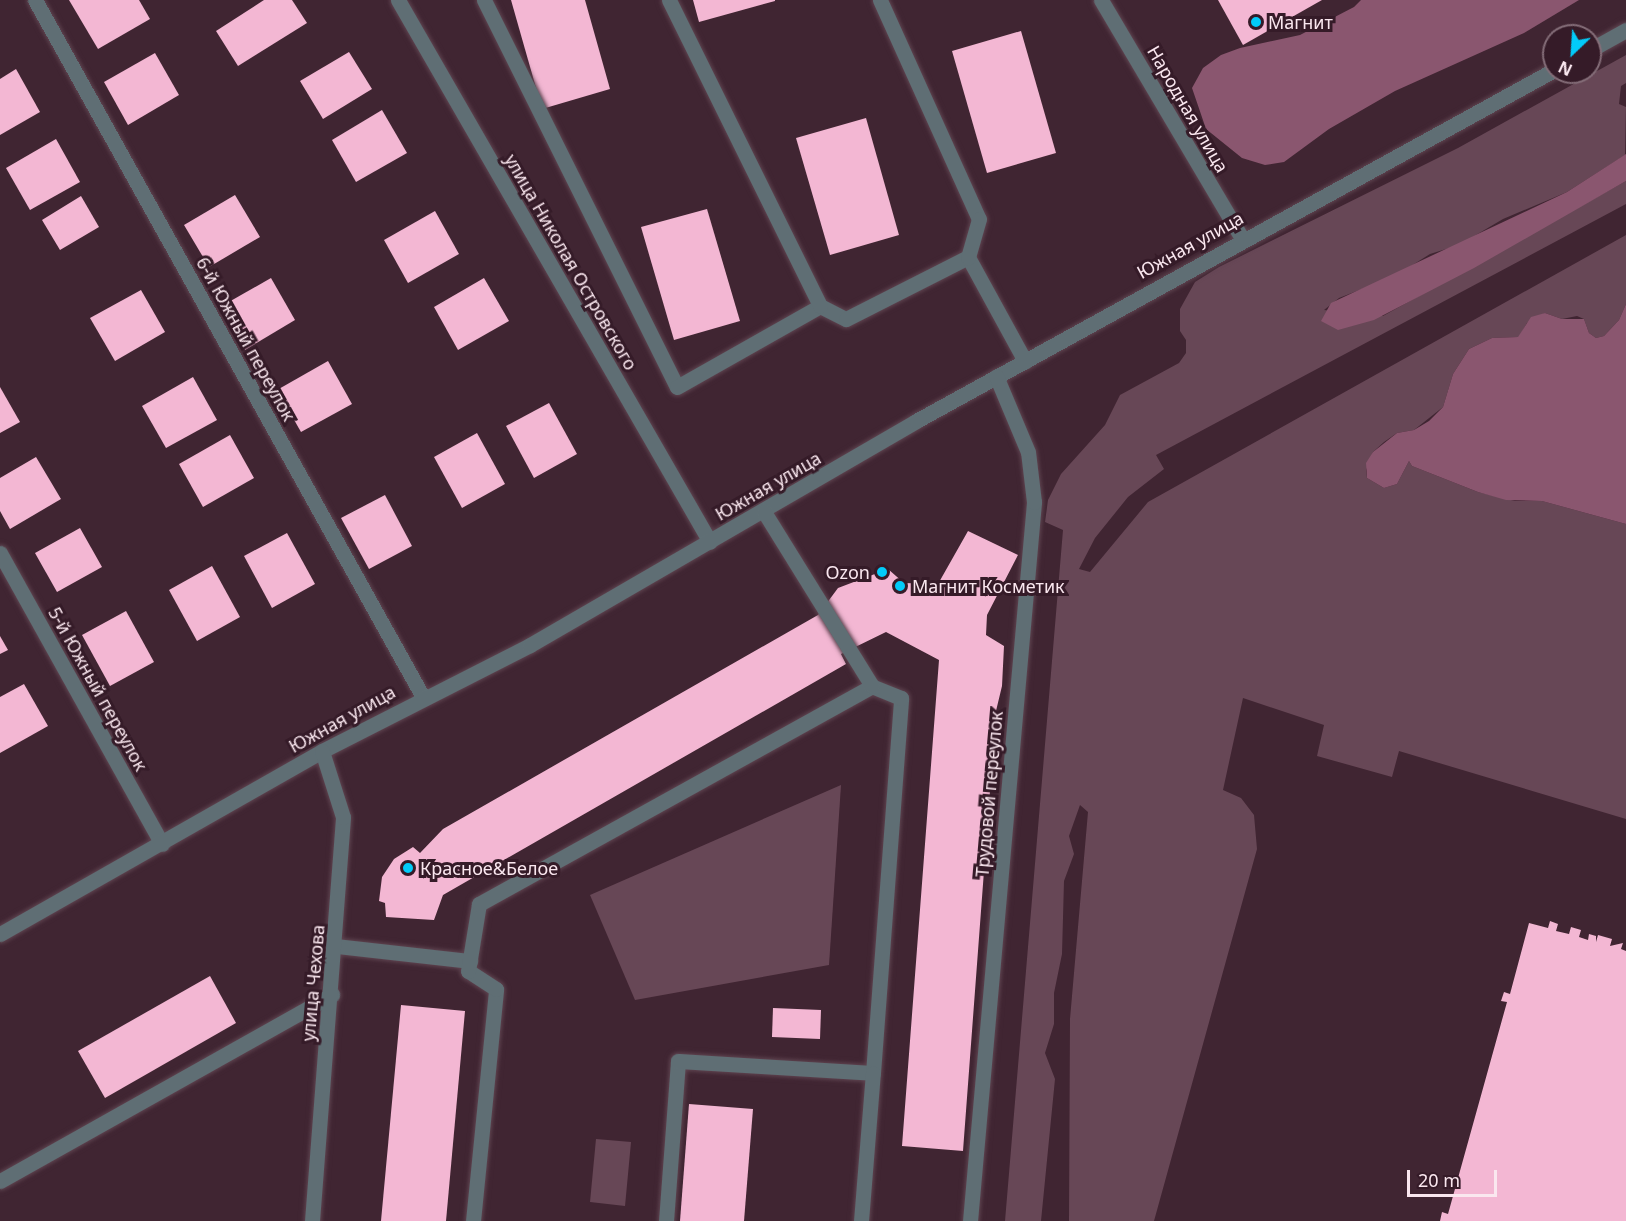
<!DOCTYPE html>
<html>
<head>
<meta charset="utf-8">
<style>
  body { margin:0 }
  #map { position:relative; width:1626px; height:1221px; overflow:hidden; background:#402532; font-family:"Noto Sans",sans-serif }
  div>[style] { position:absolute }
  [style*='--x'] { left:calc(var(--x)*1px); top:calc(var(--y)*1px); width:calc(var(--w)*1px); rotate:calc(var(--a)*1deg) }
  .green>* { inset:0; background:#674756 }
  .forest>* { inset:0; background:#8a566f }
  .building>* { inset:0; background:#f3b7d3 }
  .roads { filter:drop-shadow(0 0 2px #5e4450) drop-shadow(0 0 2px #5e4450) }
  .minor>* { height:15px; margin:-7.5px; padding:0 7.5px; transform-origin:7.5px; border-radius:7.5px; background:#5f6e74 }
  .dots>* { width:16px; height:16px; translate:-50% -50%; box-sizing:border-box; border:3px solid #351b28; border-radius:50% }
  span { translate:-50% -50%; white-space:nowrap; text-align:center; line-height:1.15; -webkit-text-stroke:6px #351b28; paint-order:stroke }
  .poi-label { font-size:18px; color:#fae7ef }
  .left { translate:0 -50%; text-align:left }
  .right { translate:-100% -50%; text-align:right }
  .street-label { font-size:18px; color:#fae7ef }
  .north { position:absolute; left:1542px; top:24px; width:60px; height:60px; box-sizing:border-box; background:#351b28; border:2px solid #846d78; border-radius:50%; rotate:205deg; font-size:16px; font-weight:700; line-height:24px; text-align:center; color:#fae7ef }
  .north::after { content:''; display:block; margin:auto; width:21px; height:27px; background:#02cbf9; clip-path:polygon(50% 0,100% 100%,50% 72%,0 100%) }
  .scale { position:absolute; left:1407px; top:1170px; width:90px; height:27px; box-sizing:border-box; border:3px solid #fae7ef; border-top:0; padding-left:8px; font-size:18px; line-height:21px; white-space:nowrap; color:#fae7ef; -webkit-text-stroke:4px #351b28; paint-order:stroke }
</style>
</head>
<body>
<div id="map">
  <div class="green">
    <i style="clip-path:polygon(1626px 55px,1626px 83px,1621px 86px,1619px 104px,1626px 107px,1625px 155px,1567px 192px,1503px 219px,1459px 245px,1430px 254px,1395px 276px,1339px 298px,1324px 310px,1383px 316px,1626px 181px,1626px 204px,1156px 455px,1164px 469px,1128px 497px,1095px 538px,1079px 569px,1090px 572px,1148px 502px,1626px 235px,1626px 304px,1619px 320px,1604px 336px,1596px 338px,1589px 333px,1584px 319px,1577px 316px,1562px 319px,1545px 313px,1527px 323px,1519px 337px,1492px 338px,1469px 349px,1453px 374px,1443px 407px,1414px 430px,1397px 433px,1384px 442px,1373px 452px,1366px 470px,1367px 478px,1384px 488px,1397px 484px,1409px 461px,1412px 466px,1478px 492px,1515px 501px,1542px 501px,1626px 524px,1626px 819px,1399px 751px,1392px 777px,1317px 756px,1324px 725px,1243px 698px,1223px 790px,1241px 798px,1254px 815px,1257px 849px,1154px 1221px,1069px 1221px,1070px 1019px,1088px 812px,1080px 805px,1069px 836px,1074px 854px,1064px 881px,1062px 954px,1054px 993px,1054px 1024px,1045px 1053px,1055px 1079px,1041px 1221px,1005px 1221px,1063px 530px,1045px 522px,1048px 500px,1061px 474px,1105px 425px,1120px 395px,1179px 363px,1186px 353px,1186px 340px,1180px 331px,1180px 309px,1195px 282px,1219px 267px,1458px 148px)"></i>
    <i style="clip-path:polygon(841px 785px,829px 965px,635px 1000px,590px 895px)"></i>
    <i style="clip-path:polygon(596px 1139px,631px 1142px,625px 1206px,590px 1202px)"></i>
  </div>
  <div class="forest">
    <i style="clip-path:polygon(1361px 0,1579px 0,1524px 33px,1395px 91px,1329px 129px,1284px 162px,1265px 165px,1242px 158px,1206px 129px,1192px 88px,1203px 68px,1221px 55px,1240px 48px,1300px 35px,1354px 7px)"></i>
    <i style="clip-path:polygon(1626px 154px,1626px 181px,1474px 268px,1374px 320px,1338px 330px,1321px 321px,1331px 303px,1567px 192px)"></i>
    <i style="clip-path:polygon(1626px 304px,1626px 524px,1542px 501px,1506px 500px,1478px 492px,1412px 466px,1409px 461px,1397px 484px,1384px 488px,1367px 478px,1366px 463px,1373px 452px,1397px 433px,1414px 430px,1429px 421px,1443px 407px,1453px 374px,1469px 349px,1492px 338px,1518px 337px,1531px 317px,1545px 313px,1562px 319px,1584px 319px,1589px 333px,1596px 338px,1604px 336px,1619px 320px)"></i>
  </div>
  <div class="building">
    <i style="clip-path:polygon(69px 0,139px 0,150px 19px,98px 49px)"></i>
    <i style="clip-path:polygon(264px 0,292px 0,307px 23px,238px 66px,216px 31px)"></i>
    <i style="clip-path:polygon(511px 0,585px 0,610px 89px,542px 109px)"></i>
    <i style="clip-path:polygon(693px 0,775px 0,775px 1px,699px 22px)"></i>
    <i style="clip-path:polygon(1218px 0,1322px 0,1243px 45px)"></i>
    <i style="clip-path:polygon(1021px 31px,1056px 153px,987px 173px,952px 51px)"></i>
    <i style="clip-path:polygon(349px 52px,372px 89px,323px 119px,300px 81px)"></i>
    <i style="clip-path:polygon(155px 53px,179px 95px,128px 125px,104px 82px)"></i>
    <i style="clip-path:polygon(16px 69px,40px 112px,0 135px,0 79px)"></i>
    <i style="clip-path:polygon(382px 110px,407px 153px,356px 182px,332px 140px)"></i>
    <i style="clip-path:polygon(866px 118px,899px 235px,830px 255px,796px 138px)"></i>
    <i style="clip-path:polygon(56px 139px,80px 182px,30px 210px,6px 168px)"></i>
    <i style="clip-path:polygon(235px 195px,260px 237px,209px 267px,184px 225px)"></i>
    <i style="clip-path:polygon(81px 196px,99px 227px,60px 250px,42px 220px)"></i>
    <i style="clip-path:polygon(707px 209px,740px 321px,674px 340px,641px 227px)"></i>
    <i style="clip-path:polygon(435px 211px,459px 254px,408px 283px,384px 240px)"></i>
    <i style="clip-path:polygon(271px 278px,295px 320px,245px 350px,220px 307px)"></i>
    <i style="clip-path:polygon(484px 278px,509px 321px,458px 350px,434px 307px)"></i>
    <i style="clip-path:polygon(141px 290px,165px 332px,115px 361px,90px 318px)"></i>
    <i style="clip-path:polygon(328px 361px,352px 404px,301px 432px,277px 390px)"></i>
    <i style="clip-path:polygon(193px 377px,217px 420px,166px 448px,142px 406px)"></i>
    <i style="clip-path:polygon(0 387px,20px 422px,0 433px)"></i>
    <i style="clip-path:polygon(549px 403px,577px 454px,534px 478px,506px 426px)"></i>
    <i style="clip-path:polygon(477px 433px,505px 484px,462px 508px,434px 457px)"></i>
    <i style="clip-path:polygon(230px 435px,254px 478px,203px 507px,179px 464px)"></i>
    <i style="clip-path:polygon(36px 457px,61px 499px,10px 529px,0 511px,0 478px)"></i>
    <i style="clip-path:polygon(385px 495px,412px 546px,369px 569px,341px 518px)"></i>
    <i style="clip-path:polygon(80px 528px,102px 567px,57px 592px,35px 553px)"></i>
    <i style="clip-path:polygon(968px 531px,1018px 555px,987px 615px,986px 635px,1004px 646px,1002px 686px,996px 711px,963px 1151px,902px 1146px,939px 660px,886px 632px,841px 654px,846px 664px,443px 895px,434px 920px,386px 917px,385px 903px,379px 901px,382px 877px,394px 859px,413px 847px,420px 853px,443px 829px,818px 615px,838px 588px,888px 569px,904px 583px,938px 584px)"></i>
    <i style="clip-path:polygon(287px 533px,315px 584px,272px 608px,244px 556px)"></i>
    <i style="clip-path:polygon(212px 566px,240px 617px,197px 641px,169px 590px)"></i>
    <i style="clip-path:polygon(126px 611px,154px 662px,110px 686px,82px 635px)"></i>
    <i style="clip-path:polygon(0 636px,8px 650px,0 654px)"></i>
    <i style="clip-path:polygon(24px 684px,48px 726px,0 753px,0 697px)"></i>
    <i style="clip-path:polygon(1550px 921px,1558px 924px,1556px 931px,1569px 934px,1571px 927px,1581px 930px,1579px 937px,1588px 940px,1589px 934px,1596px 936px,1596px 942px,1598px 935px,1612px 939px,1610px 946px,1623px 943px,1621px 949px,1626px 951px,1626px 1221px,1440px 1221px,1442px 1212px,1448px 1214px,1507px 1002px,1501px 1001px,1504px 992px,1510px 994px,1529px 923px,1548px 928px)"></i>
    <i style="clip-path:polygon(210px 976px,236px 1023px,105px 1098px,78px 1051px)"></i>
    <i style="clip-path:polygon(401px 1005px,465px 1011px,446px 1221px,381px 1221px)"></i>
    <i style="clip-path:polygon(773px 1008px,821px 1010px,820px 1039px,772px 1037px)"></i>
    <i style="clip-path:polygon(689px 1104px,753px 1109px,744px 1221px,680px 1221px)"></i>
  </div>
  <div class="roads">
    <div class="minor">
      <i style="--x:35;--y:0;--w:798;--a:60.9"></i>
      <i style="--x:398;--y:0;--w:625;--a:60.07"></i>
      <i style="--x:484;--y:0;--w:432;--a:63.5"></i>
      <i style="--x:677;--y:387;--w:164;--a:-29.5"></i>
      <i style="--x:820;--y:306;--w:29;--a:27"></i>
      <i style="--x:846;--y:319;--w:137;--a:-26.9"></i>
      <i style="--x:968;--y:257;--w:119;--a:61.3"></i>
      <i style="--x:669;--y:0;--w:341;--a:63.7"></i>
      <i style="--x:880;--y:0;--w:240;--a:65.7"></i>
      <i style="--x:979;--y:219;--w:40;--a:106"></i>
      <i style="--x:1101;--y:0;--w:277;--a:59.4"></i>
      <i style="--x:1590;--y:50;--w:41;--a:-29.1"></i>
      <i style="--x:0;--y:553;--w:333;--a:60.9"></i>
      <i style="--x:0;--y:934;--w:370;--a:-29.6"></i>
      <i style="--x:322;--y:751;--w:233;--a:-27"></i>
      <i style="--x:530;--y:645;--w:446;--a:-30.1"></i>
      <i style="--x:916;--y:421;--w:728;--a:-28.82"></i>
      <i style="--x:336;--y:946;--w:135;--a:6.4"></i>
      <i style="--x:0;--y:1181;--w:381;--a:-29.3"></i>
      <i style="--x:312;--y:1221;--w:405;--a:-85.6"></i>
      <i style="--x:343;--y:817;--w:69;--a:-107.7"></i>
      <i style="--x:473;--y:1221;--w:233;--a:-84.3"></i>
      <i style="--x:496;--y:989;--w:33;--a:-147"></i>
      <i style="--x:468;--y:971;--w:68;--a:-80.7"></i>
      <i style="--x:479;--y:904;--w:449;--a:-29"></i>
      <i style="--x:666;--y:1221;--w:160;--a:-85.7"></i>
      <i style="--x:678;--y:1061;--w:195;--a:3.5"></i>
      <i style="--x:873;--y:1073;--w:376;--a:-85.7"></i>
      <i style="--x:901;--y:698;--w:31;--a:-158"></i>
      <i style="--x:872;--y:686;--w:205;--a:-121.8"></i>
      <i style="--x:861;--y:1221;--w:148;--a:-85.4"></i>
      <i style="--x:970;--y:1221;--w:722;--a:-84.91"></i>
      <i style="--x:1034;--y:502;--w:50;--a:-96.8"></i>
      <i style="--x:1028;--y:452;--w:82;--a:-112.8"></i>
    </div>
  </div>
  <div class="dots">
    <i style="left:1256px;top:22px;background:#02cbf9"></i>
    <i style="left:882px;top:572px;background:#02cbf9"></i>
    <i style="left:900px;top:586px;background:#02cbf9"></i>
    <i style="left:408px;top:868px;background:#02cbf9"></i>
  </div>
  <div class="poi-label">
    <span class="left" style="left:1268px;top:22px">Магнит</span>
    <span class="right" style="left:870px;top:572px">Ozon</span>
    <span class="left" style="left:912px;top:586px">Магнит Косметик</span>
    <span class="left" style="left:420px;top:868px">Красное&amp;Белое</span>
  </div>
  <div class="street-label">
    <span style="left:1188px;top:109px;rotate:60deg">Народная улица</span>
    <span style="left:1190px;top:245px;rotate:-29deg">Южная улица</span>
    <span style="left:571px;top:262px;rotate:60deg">улица Николая Островского</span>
    <span style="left:246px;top:339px;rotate:61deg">6-й Южный переулок</span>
    <span style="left:768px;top:486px;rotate:-30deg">Южная улица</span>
    <span style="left:98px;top:689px;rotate:61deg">5-й Южный переулок</span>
    <span style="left:342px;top:719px;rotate:-29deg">Южная улица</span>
    <span style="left:989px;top:794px;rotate:-85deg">Трудовой переулок</span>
    <span style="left:313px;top:983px;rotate:-85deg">улица Чехова</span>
  </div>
  <div class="north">N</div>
  <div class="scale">20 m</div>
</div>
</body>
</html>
